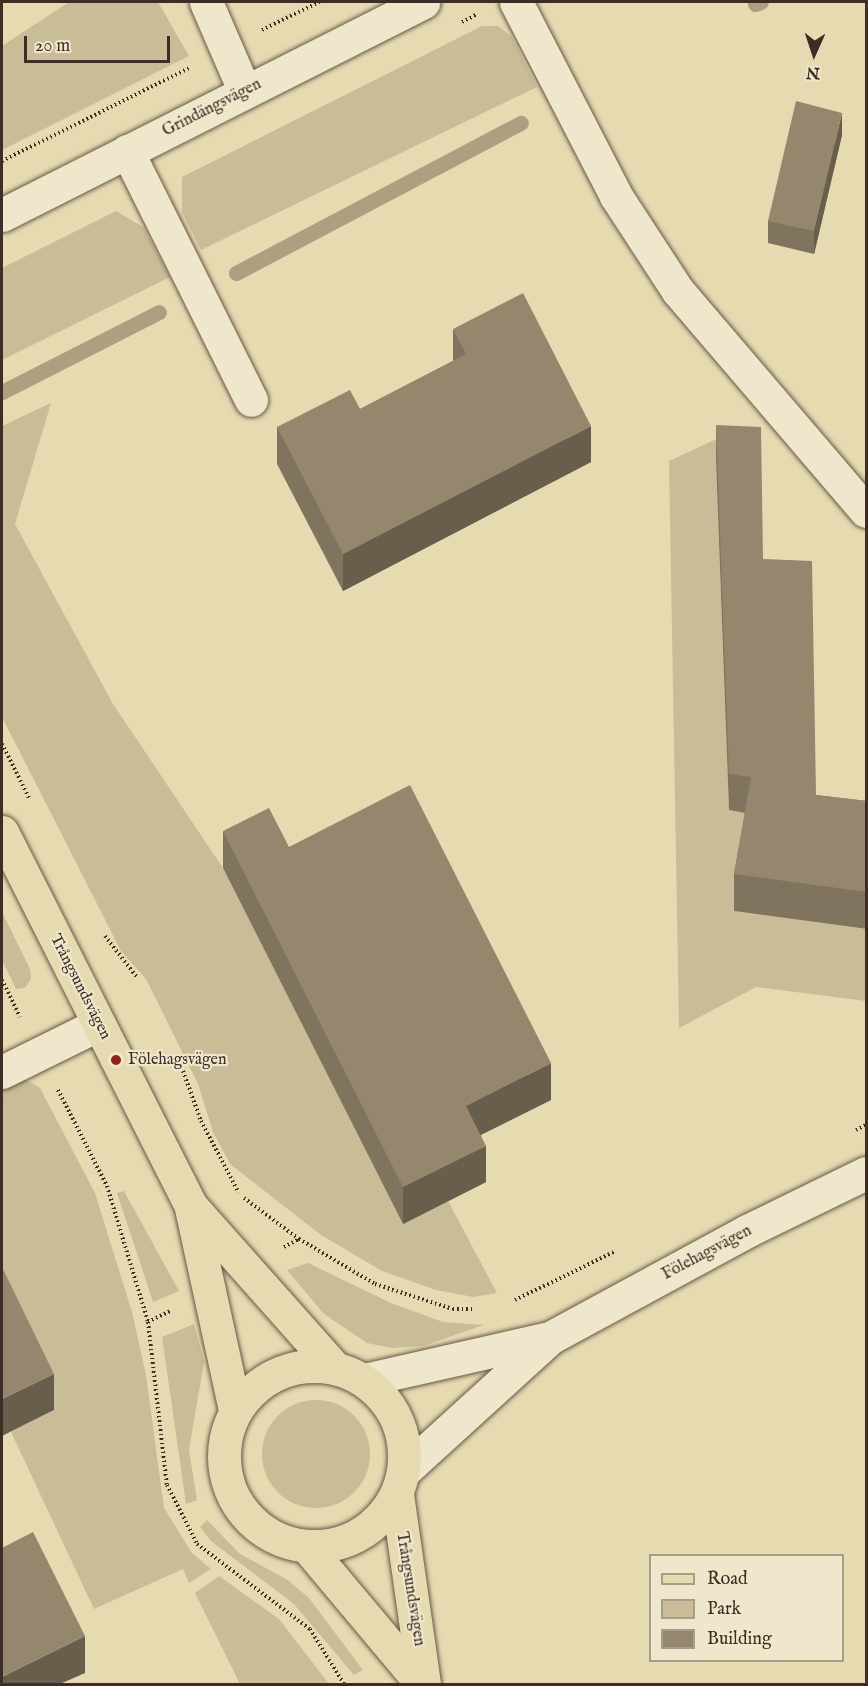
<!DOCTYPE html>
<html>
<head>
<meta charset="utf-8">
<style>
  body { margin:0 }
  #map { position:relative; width:868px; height:1686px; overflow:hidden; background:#e6dab0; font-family:"IM FELL English",serif }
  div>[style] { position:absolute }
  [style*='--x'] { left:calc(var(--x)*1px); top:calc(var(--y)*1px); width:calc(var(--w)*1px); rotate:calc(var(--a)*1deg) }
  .green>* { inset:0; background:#c9bd98 }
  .round { border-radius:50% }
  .stream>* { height:15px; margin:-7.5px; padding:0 7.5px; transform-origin:7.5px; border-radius:7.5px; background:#ad9f80 }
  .path>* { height:4px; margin-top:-2px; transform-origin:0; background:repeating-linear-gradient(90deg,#3d2d24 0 1.5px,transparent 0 4.5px) }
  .roads { filter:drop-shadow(0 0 2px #675847) drop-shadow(0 0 2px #675847) }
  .minor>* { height:33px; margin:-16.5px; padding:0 16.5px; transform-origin:16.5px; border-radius:16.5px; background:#efe7cc }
  .major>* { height:33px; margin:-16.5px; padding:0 16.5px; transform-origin:16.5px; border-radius:16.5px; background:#e6dab0 }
  .major>.ring { margin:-16.5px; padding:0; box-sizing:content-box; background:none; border:33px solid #e6dab0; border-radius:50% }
  .wall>* { inset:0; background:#80745e }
  .shaded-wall>* { inset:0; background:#685e4c }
  .building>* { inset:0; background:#95876d }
  .dots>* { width:16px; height:16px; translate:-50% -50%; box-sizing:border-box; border:3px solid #efe7cc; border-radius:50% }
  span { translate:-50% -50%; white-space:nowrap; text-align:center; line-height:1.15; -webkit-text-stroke:4.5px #efe7cc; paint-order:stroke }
  .street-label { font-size:16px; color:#3d2d24 }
  .poi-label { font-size:16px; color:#3d2d24 }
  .left { translate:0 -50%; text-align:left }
  .frame { position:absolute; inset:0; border:3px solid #3d2d24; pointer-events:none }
  .legend { position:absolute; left:649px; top:1554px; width:195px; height:108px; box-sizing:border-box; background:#efe7cc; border:2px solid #a89d89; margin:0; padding:8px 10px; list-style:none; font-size:18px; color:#3d2d24 }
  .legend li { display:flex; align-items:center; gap:12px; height:30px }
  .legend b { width:30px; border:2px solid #a89d89 }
  .north { position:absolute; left:784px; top:24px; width:60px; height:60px; -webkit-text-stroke:4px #efe7cc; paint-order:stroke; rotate:183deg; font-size:16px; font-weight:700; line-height:24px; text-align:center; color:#3d2d24 }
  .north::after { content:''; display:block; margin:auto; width:21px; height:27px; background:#3d2d24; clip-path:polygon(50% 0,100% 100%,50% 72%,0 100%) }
  .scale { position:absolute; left:24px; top:36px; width:146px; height:27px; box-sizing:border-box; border:3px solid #3d2d24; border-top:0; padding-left:8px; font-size:18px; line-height:21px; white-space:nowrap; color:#3d2d24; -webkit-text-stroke:4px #efe7cc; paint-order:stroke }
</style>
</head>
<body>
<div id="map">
  <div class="green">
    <i style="clip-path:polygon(69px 2px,158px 2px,189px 56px,2px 150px,2px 46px)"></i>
    <i style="clip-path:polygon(482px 26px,498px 26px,511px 36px,537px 87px,201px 250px,182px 212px,182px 177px)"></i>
    <i style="clip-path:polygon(116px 211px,143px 227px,170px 277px,2px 360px,2px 268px)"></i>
    <i style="clip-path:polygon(51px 403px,15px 524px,113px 704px,223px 868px,403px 1223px,448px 1201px,497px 1293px,473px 1297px,436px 1290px,382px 1271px,321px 1235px,230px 1164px,213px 1132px,198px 1084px,146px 979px,121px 951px,2px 717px,2px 426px)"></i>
    <i style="clip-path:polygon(725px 435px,716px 462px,729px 810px,751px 814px,734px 911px,866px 929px,866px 1001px,756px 987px,679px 1028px,669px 461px)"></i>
    <i style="clip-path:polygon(2px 912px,30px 969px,31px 979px,25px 988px,16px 989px,2px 960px)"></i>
    <i style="clip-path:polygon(24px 1078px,40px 1088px,95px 1193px,132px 1312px,146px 1375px,164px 1508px,192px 1553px,211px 1569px,189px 1583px,183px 1569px,94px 1609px,11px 1432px,54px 1410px,2px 1303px,2px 1089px)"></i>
    <i style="clip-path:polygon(124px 1191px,179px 1291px,153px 1302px,117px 1193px)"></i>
    <i style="clip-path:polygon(308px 1263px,391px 1303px,443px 1322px,484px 1325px,423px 1346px,392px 1348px,367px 1343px,324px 1314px,287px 1270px)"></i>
    <i style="clip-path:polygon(194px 1324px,204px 1362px,189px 1450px,197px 1500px,186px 1504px,162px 1337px)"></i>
    <i class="round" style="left:262px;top:1400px;width:108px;height:108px"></i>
    <i style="clip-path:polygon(207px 1520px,240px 1554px,288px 1580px,309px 1598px,363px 1670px,354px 1675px,294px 1604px,211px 1541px,200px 1527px)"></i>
    <i style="clip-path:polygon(219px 1576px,279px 1619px,329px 1684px,240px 1684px,195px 1593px)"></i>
  </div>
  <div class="stream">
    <i style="--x:755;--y:4;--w:6;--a:-18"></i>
    <i style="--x:236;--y:273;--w:322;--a:-27.8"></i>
    <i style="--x:2;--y:392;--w:176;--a:-27"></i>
  </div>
  <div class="path">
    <i style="--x:462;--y:22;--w:16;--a:-27"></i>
    <i style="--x:262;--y:30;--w:64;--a:-26.2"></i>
    <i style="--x:2;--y:161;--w:209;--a:-26.4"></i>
    <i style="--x:2;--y:744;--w:60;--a:63.4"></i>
    <i style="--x:105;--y:936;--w:51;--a:52.2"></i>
    <i style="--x:2;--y:980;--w:41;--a:64.1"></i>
    <i style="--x:183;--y:1071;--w:53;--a:70.2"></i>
    <i style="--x:201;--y:1121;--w:81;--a:62.2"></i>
    <i style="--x:58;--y:1090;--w:108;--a:63"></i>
    <i style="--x:107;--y:1186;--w:142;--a:73.2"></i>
    <i style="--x:148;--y:1322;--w:164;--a:83.4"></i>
    <i style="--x:167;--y:1485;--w:66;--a:63"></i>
    <i style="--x:197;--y:1544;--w:141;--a:37"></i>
    <i style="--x:310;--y:1629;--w:65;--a:58.3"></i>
    <i style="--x:856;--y:1130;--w:11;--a:-27"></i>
    <i style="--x:244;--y:1198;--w:69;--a:36.7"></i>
    <i style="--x:284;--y:1247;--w:17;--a:-28"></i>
    <i style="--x:299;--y:1239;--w:88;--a:30.6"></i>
    <i style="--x:375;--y:1284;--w:82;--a:17.8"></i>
    <i style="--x:453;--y:1309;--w:21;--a:0"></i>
    <i style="--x:515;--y:1300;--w:110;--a:-25.9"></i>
    <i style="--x:148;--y:1322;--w:25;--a:-26"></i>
  </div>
  <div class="roads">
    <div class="minor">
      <i style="--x:206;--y:2;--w:98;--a:66.6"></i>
      <i style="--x:516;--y:2;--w:218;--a:62.7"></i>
      <i style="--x:616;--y:196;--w:113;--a:56.9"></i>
      <i style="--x:678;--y:291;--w:289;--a:49.5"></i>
      <i style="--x:127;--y:151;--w:278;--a:63.5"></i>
      <i style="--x:2;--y:215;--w:472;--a:-26.8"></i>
      <i style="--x:2;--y:1072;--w:108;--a:-26.3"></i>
      <i style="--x:364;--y:1380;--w:186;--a:-12.8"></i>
      <i style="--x:404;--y:1471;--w:197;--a:-42.3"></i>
      <i style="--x:550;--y:1338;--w:224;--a:-28.5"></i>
      <i style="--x:747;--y:1231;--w:132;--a:-26"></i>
    </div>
    <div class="major">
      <i style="--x:2;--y:832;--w:419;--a:63.2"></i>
      <i style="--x:191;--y:1206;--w:217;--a:48.4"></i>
      <i style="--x:191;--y:1208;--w:207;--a:77.7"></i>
      <i class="ring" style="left:224px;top:1366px;width:147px;height:147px"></i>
      <i style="--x:397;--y:1494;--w:192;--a:81.9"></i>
      <i style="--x:307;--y:1547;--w:179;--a:50"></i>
    </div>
  </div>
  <div class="wall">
    <i style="clip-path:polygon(842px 135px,814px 254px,768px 243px,768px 221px)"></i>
    <i style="clip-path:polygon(453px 329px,591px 462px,343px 591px,277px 464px,277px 427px,360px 409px,453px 361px)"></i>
    <i style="clip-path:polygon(716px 425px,763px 559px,816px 795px,867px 801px,867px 929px,734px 911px,734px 874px,745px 813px,729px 810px,716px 461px)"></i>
    <i style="clip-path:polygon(223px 831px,289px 847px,551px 1100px,481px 1135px,486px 1182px,403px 1224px,223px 868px)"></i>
  </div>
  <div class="shaded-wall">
    <i style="clip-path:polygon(842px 113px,842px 135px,814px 254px,814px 231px)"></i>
    <i style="clip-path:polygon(591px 426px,591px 462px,343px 591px,343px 554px)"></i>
    <i style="clip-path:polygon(551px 1063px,551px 1100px,466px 1142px,466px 1106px)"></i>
    <i style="clip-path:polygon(486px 1146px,486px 1182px,403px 1224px,403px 1187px)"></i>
    <i style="clip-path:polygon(54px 1374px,54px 1410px,2px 1436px,2px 1399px)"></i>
    <i style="clip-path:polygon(85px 1636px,85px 1673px,60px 1684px,2px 1684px,2px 1677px)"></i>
  </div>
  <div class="building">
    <i style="clip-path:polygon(796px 101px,842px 113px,814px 231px,768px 221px)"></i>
    <i style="clip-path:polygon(523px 293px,591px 426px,343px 554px,277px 427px,350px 390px,360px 409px,466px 354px,453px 329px)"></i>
    <i style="clip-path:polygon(716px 425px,761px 427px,763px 559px,812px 561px,816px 795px,867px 801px,867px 892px,734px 874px,751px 777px,729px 774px)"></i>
    <i style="clip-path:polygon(410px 785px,551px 1063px,466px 1106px,486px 1146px,403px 1187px,223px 831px,269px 808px,289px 847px)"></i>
    <i style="clip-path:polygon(2px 1267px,54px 1374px,2px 1399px)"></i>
    <i style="clip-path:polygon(33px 1532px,85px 1636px,2px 1677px,2px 1548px)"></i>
  </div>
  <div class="dots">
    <i style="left:116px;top:1060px;background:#8f2418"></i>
  </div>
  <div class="street-label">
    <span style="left:212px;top:108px;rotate:-27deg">Grindängsvägen</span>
    <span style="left:80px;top:987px;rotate:63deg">Trångsundsvägen</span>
    <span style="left:707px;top:1253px;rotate:-28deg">Fölehagsvägen</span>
    <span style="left:410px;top:1589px;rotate:81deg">Trångsundsvägen</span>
  </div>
  <div class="poi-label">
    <span class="left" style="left:128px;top:1060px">Fölehagsvägen</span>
  </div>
  <div class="frame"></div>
  <ul class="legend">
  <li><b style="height:8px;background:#e6dab0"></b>Road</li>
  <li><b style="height:16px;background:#c9bd98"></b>Park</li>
  <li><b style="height:16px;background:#95876d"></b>Building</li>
  </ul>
  <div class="north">N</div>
  <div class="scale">20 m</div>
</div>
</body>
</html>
